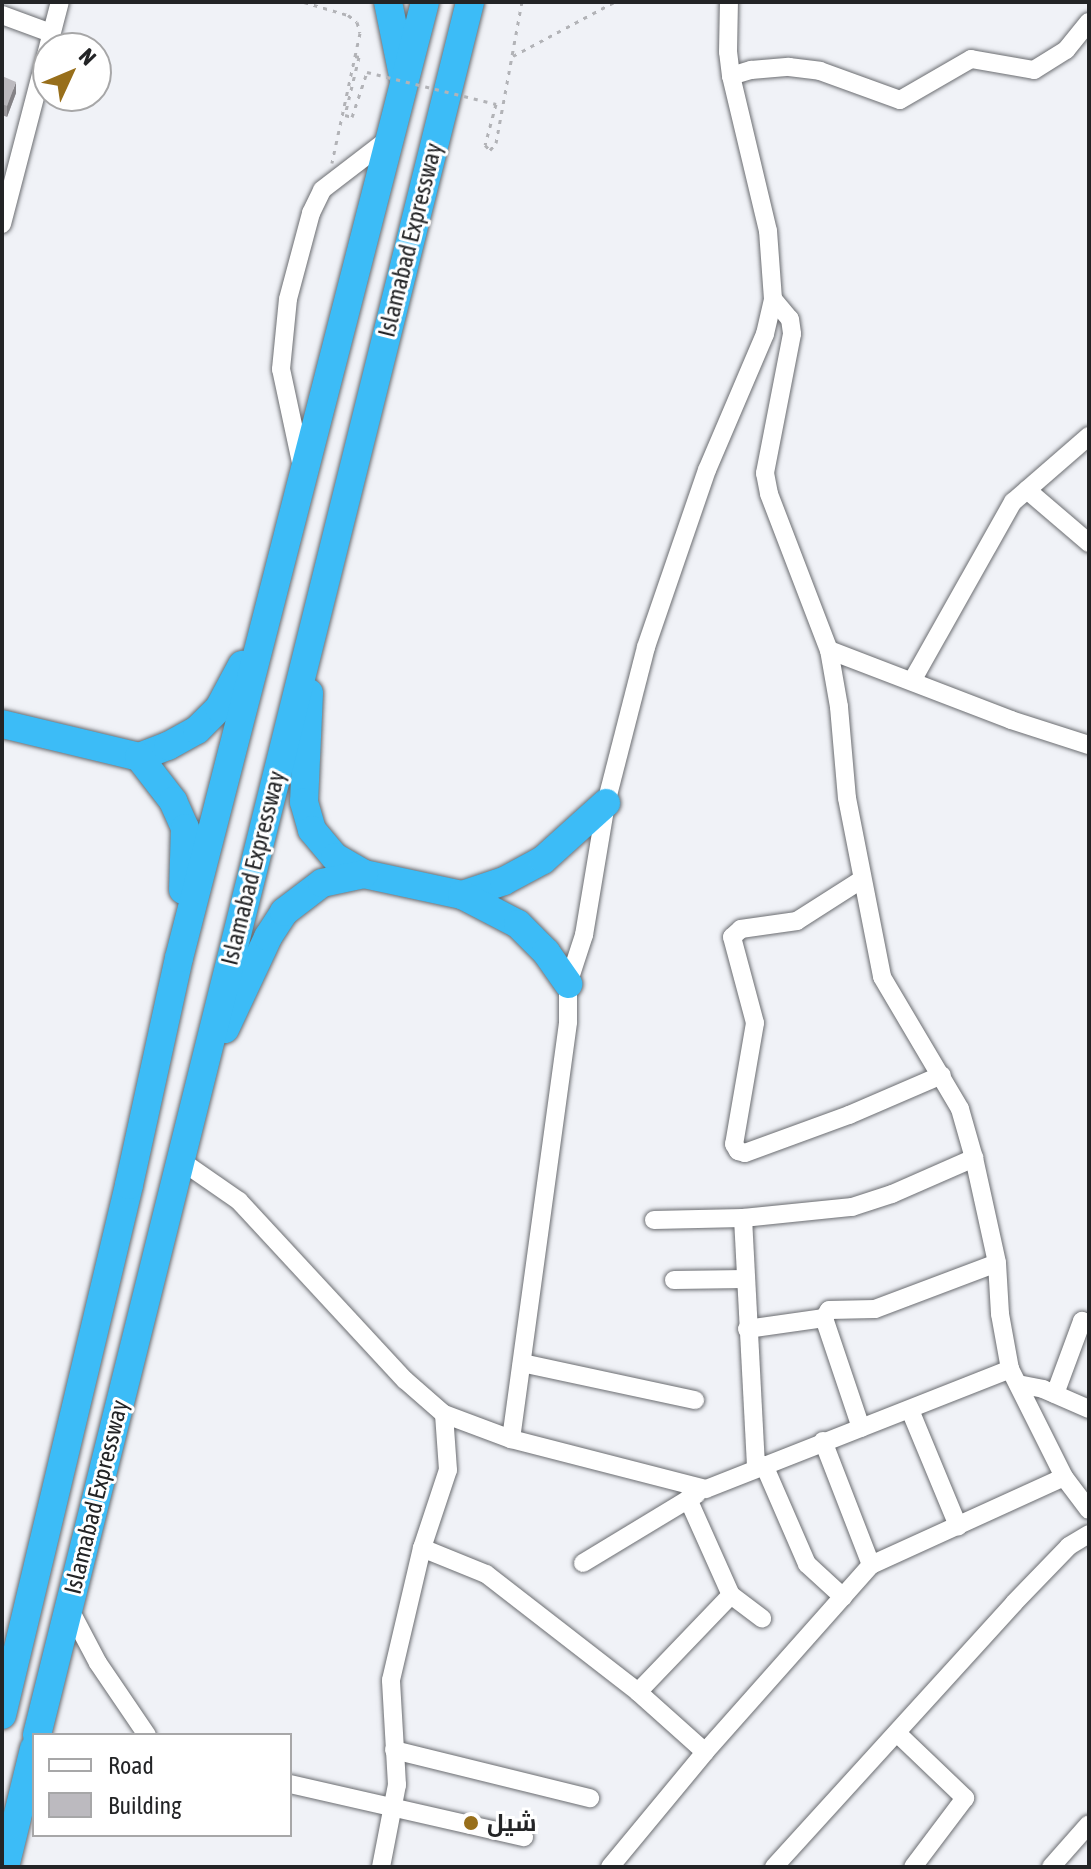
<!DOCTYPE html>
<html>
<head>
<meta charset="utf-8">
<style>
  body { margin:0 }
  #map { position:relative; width:1091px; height:1869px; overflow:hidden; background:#f0f2f7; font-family:"Asap Condensed",Cairo,sans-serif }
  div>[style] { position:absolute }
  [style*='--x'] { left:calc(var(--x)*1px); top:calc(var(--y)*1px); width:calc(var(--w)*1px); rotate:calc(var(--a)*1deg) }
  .path>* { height:3px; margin-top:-1.5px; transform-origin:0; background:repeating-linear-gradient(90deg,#b2b3b7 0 4px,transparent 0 10px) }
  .roads { filter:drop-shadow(0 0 2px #6b6d71) drop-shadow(0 0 2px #6b6d71) }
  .minor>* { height:18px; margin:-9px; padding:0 9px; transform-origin:9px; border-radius:9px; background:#fff }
  .highway>* { height:28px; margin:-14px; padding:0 14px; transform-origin:14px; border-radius:14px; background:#3cbcf7 }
  .path-bridge>* { height:3px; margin-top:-1.5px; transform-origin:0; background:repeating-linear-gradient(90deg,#b2b3b7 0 4px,transparent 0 10px) }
  .wall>* { inset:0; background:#a2a0a4 }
  .shaded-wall>* { inset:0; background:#848286 }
  .building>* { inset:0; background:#bcbabf }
  .dots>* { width:22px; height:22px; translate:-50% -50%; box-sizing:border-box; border:4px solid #fff; border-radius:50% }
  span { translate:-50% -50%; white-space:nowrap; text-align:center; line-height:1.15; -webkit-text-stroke:6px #fff; paint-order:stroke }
  .street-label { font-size:24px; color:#232426 }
  .poi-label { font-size:24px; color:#232426; font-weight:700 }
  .left { translate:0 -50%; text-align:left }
  .frame { position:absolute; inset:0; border:4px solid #232426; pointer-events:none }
  .legend { position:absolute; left:32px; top:1733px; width:260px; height:104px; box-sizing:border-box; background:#fff; border:2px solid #a7a7a8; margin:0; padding:10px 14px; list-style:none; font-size:24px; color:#232426 }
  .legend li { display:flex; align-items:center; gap:16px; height:40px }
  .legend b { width:40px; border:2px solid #a7a7a8 }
  .north { position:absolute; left:32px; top:32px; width:80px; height:80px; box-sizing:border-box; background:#fff; border:2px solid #a7a7a8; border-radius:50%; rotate:46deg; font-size:22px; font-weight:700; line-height:32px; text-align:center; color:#232426 }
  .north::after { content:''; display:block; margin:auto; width:28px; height:36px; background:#986f1b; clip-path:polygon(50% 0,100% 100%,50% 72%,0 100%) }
</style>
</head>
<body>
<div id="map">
  <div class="path">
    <i style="--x:304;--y:2;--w:46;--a:16.5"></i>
    <i style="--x:348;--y:15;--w:11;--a:38"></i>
    <i style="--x:357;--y:22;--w:11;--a:75"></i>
    <i style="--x:360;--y:33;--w:133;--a:102.2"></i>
    <i style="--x:355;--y:56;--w:4;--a:14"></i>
    <i style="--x:359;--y:57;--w:60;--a:103.6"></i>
    <i style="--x:345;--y:115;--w:7;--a:16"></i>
    <i style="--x:352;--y:117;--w:47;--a:-71.6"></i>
    <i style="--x:513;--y:56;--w:115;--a:-28.1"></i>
    <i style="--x:496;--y:104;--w:42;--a:105"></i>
    <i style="--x:485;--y:145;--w:7;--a:45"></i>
    <i style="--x:490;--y:150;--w:9;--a:-49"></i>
    <i style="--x:496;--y:143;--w:143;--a:-79.6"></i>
  </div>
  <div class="roads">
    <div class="minor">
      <i style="--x:2;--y:15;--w:52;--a:20.2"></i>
      <i style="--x:731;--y:76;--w:21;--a:-17"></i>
      <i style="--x:751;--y:70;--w:38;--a:-5"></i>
      <i style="--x:789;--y:67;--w:31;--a:7"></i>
      <i style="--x:820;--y:71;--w:85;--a:19.9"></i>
      <i style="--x:900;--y:100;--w:82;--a:-30"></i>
      <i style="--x:971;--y:59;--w:64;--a:9.9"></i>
      <i style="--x:1034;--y:70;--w:38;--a:-32"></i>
      <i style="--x:1066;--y:50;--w:36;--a:-51"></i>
      <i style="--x:2;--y:224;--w:229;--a:-75.4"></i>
      <i style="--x:773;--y:299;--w:26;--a:50"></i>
      <i style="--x:790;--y:319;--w:15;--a:82"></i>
      <i style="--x:792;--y:334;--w:142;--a:101"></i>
      <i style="--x:765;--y:473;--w:21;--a:79"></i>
      <i style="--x:769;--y:494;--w:167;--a:69"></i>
      <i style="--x:829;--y:650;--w:58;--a:80"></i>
      <i style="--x:839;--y:707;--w:91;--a:85"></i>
      <i style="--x:847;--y:798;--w:182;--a:78.9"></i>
      <i style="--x:882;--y:977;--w:153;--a:59.4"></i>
      <i style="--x:960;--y:1109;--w:51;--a:74.1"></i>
      <i style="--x:974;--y:1158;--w:107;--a:77.6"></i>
      <i style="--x:997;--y:1263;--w:51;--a:86.6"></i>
      <i style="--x:1000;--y:1314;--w:56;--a:79.7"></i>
      <i style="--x:1010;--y:1369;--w:121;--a:63.4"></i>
      <i style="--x:1064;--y:1477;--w:41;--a:52.9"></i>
      <i style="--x:302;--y:467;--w:100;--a:-102.1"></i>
      <i style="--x:281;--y:369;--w:70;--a:-84.3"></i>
      <i style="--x:288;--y:299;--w:89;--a:-75"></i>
      <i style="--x:311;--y:213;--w:25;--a:-64"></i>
      <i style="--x:322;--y:190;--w:88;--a:-37.6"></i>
      <i style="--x:1027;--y:490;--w:82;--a:40.5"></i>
      <i style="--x:829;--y:650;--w:195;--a:21"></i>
      <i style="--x:1011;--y:720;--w:82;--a:17.8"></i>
      <i style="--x:912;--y:681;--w:206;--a:-60.6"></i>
      <i style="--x:1013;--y:502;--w:101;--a:-41"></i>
      <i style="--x:861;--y:880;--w:76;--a:147.4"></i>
      <i style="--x:797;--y:921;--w:57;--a:171.9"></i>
      <i style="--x:741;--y:929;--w:12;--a:138"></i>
      <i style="--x:732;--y:937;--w:89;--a:75"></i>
      <i style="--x:755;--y:1023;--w:123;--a:99.8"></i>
      <i style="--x:734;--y:1144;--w:8;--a:60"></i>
      <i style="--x:738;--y:1151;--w:7;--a:16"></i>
      <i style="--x:745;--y:1153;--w:111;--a:-20.1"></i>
      <i style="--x:849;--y:1115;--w:101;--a:-23.3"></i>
      <i style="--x:180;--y:1160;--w:72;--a:34.8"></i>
      <i style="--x:239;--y:1201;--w:244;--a:47.2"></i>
      <i style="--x:405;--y:1380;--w:52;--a:41.1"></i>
      <i style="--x:444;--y:1414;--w:72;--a:20.5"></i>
      <i style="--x:511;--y:1439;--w:201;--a:14.4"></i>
      <i style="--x:706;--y:1489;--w:327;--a:-21.5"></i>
      <i style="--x:743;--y:1218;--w:250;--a:87"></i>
      <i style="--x:654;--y:1220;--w:89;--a:-1.3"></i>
      <i style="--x:743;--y:1218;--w:110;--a:-5.8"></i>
      <i style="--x:852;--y:1207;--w:42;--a:-18"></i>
      <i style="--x:892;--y:1194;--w:90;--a:-23.7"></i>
      <i style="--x:674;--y:1280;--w:71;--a:-0.8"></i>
      <i style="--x:824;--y:1318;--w:116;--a:71.4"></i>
      <i style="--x:747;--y:1329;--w:78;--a:-8.1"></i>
      <i style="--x:824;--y:1318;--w:9;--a:-58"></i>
      <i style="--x:829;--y:1310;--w:46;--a:-1.2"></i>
      <i style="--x:875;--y:1309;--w:130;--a:-20.7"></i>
      <i style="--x:522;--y:1363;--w:177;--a:12.1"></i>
      <i style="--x:1018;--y:1384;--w:25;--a:11"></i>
      <i style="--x:1043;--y:1389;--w:50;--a:23.5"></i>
      <i style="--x:1055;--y:1394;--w:78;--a:-69.7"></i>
      <i style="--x:1082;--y:1321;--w:8;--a:23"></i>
      <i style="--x:910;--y:1410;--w:126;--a:67.5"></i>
      <i style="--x:511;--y:1439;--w:421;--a:-82.2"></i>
      <i style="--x:568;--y:1022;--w:38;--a:-90"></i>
      <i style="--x:568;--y:984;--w:52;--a:-71.9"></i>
      <i style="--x:584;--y:935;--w:134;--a:-80.5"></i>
      <i style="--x:606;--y:803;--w:161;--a:-75.6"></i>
      <i style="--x:646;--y:647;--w:187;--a:-71"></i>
      <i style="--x:707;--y:470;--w:148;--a:-66.9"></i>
      <i style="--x:765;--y:334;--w:36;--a:-77"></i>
      <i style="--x:773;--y:299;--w:68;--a:-94.2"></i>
      <i style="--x:768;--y:231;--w:159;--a:-103.4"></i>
      <i style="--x:731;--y:76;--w:24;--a:-97"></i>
      <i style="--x:728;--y:52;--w:50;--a:-88.9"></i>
      <i style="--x:823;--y:1441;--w:133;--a:68.8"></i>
      <i style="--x:764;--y:1465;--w:108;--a:66.5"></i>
      <i style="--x:807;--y:1564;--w:49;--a:42.5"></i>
      <i style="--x:688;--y:1499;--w:105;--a:65.9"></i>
      <i style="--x:731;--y:1595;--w:39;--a:37"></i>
      <i style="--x:422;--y:1548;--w:69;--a:22.1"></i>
      <i style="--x:486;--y:1574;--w:192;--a:37.8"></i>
      <i style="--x:638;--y:1692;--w:90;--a:41.8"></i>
      <i style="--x:583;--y:1563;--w:133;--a:-31.2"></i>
      <i style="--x:69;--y:1608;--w:62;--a:62.2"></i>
      <i style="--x:98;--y:1663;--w:87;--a:55.8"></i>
      <i style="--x:638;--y:1692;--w:134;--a:-46.2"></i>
      <i style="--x:898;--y:1734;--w:93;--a:43.7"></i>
      <i style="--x:965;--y:1798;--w:86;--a:127"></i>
      <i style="--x:394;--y:1750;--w:202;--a:13.8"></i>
      <i style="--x:290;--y:1784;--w:240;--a:12.8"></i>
      <i style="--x:381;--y:1867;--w:84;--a:-79"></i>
      <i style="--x:397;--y:1785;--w:105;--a:-93.3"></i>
      <i style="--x:391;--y:1680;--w:136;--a:-76.8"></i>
      <i style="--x:422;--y:1548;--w:82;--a:-71.6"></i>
      <i style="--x:448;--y:1470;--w:56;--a:-94.1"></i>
      <i style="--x:610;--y:1867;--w:149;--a:-50.4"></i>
      <i style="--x:705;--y:1752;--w:250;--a:-48.4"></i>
      <i style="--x:871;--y:1565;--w:212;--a:-24.5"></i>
      <i style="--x:774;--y:1867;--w:357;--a:-47.7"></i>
      <i style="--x:1014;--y:1603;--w:79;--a:-46"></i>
      <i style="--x:1069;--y:1546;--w:23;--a:-31"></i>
      <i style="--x:1051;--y:1867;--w:57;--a:-48.5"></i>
    </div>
    <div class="highway">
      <i style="--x:388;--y:2;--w:76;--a:78.5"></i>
      <i style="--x:309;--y:693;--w:109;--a:92.6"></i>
      <i style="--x:304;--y:802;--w:29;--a:74"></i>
      <i style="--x:312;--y:830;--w:35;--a:50"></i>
      <i style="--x:335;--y:857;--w:34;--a:30"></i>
      <i style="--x:364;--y:874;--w:100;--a:12.1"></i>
      <i style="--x:462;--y:895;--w:44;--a:-18.4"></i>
      <i style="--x:504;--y:881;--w:44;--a:-28.3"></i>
      <i style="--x:543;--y:860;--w:85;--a:-42.1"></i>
      <i style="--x:2;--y:724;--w:141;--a:13.5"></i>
      <i style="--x:139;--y:757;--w:31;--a:-21"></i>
      <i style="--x:168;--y:746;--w:33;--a:-29"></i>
      <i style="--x:197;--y:730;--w:31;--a:-45"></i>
      <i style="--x:219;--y:708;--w:49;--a:-61.9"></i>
      <i style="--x:139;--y:757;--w:56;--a:52.3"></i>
      <i style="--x:173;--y:801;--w:30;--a:66"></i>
      <i style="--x:185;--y:828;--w:62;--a:91.8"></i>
      <i style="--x:462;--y:895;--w:63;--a:27.4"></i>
      <i style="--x:518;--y:924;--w:40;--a:45"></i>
      <i style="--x:546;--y:952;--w:39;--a:55"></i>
      <i style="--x:225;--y:1029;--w:102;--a:-64.9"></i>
      <i style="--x:268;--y:937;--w:30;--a:-57"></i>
      <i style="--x:284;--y:912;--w:48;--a:-37.3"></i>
      <i style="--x:322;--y:883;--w:43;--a:-12.1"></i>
      <i style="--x:2;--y:1715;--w:545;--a:-76.52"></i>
      <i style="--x:129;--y:1185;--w:232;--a:-77.6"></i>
      <i style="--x:179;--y:958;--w:987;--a:-75.57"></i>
      <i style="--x:37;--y:1735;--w:1786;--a:-75.97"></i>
      <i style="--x:5;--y:1867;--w:122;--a:-76.2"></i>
    </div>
  </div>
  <div class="path-bridge">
    <i style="--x:367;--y:72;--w:133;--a:13.9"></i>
  </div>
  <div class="wall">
    <i style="clip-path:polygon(2px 76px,16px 93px,7px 117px,2px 115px)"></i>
  </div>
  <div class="shaded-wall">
    <i style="clip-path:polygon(16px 82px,16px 93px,7px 117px,7px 106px)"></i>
  </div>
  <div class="building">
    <i style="clip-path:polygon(2px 76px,16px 82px,7px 106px,2px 104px)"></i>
  </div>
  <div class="dots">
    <i style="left:471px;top:1823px;background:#986f1b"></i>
  </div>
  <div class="street-label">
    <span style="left:410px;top:240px;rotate:-76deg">Islamabad Expressway</span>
    <span style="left:253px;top:868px;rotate:-76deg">Islamabad Expressway</span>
    <span style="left:96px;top:1497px;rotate:-76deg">Islamabad Expressway</span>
  </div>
  <div class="poi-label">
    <span class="left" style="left:487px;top:1823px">شیل</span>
  </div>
  <div class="frame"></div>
  <ul class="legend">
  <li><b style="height:10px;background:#fff"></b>Road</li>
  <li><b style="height:22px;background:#bcbabf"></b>Building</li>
  </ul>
  <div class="north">N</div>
</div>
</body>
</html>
